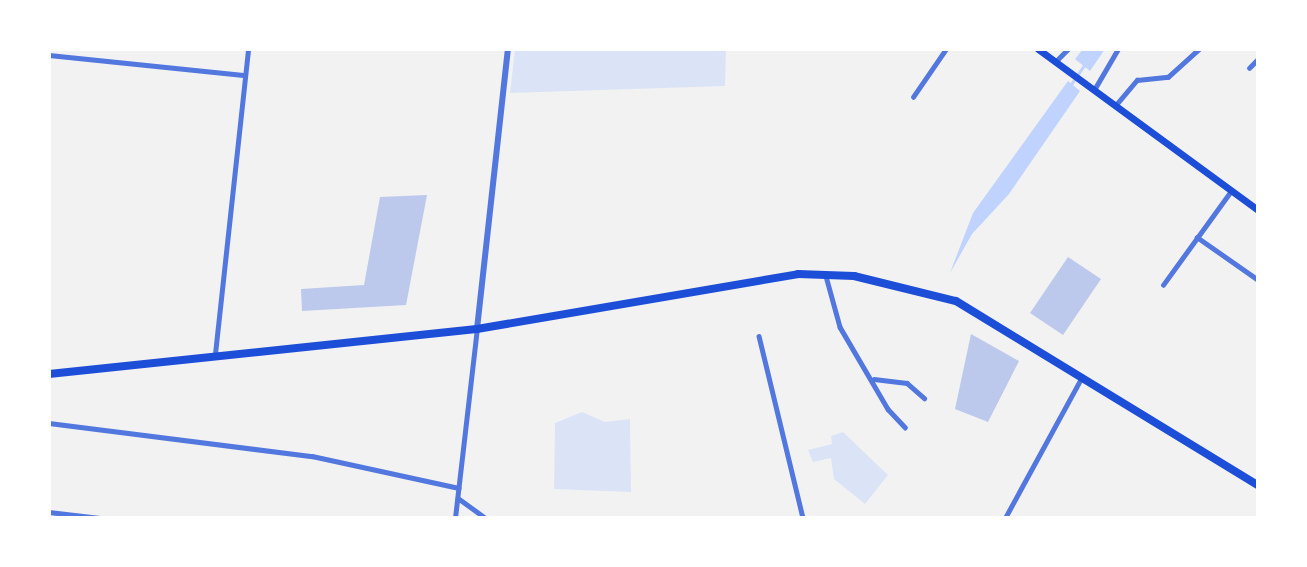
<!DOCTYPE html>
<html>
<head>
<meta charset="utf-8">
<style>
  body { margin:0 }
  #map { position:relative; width:1307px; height:567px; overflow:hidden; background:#f2f2f2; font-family:"Sofia Sans Condensed",sans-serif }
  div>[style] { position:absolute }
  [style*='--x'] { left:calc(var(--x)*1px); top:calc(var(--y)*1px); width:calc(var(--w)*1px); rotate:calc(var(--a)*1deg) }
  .green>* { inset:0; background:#dbe4f7 }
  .water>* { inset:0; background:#bfd3fe }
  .stream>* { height:2.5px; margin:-1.25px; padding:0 1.25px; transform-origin:1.25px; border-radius:1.25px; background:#bfd3fe }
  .building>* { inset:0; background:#bdc9ec }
  .minor>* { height:4.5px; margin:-2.25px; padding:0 2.25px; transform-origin:2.25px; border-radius:2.25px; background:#5277de }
  .tertiary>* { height:6px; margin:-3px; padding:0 3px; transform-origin:3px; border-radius:3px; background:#5277de }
  .secondary>* { height:7px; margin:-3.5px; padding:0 3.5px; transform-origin:3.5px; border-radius:3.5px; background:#1d4ed8 }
  .primary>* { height:8px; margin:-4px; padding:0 4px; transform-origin:4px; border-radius:4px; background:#1d4ed8 }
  span { translate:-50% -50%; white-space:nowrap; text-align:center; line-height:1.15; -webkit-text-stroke:7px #fff; paint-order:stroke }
  .frame { position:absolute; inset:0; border:51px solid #fff; pointer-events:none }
</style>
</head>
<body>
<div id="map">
  <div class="green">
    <i style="clip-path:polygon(515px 49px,726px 49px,725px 86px,510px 93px)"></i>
    <i style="clip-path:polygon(582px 412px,605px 422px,630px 419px,631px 492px,554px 489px,555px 423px)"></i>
    <i style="clip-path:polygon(843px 432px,888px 475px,865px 504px,834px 479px,831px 458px,813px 462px,808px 450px,832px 444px,831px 436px)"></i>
  </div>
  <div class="water">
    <i style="clip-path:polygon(1083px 49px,1105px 49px,1090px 71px,1075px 59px)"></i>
    <i style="clip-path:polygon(1068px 81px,1080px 91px,1009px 194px,972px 234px,950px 273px,973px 213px)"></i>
  </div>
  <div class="stream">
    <i style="--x:1070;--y:86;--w:25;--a:-56"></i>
  </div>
  <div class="building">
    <i style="clip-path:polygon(427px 195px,406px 305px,302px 311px,301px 289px,364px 285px,380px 197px)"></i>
    <i style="clip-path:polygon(1068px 257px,1101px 279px,1063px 335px,1030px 313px)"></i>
    <i style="clip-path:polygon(971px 334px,1019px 361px,988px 422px,955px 409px)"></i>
  </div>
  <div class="minor">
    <i style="--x:49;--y:55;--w:195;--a:5.9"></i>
    <i style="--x:1055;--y:62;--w:18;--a:-45"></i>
    <i style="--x:1249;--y:68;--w:13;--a:-45"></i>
    <i style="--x:1094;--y:90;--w:48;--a:-59.7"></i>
    <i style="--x:913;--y:97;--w:58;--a:-55.5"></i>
    <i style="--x:1115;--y:106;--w:34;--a:-50"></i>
    <i style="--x:1137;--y:80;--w:31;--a:-6"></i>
    <i style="--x:1168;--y:77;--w:42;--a:-42.1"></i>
    <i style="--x:1197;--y:237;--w:73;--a:35"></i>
    <i style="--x:826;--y:276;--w:53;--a:74.6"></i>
    <i style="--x:840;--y:327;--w:95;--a:59.7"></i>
    <i style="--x:888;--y:409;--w:25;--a:47"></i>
    <i style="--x:1163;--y:285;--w:116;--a:-54.1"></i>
    <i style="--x:759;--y:336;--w:187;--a:76.4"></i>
    <i style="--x:215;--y:354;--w:307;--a:-83.8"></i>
    <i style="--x:874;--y:379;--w:33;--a:7"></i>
    <i style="--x:907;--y:383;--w:23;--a:41"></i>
    <i style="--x:49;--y:423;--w:265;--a:7.2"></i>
    <i style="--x:312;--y:456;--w:150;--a:12.3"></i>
    <i style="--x:458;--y:498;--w:34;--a:36"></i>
    <i style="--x:49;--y:512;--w:51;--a:6.7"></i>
    <i style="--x:455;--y:518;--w:190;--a:-83.4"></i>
    <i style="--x:1005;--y:518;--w:161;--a:-61.4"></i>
  </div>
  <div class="tertiary">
    <i style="--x:477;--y:329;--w:282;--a:-83.7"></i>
  </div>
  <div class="secondary">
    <i style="--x:1038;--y:49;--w:273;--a:36.2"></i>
  </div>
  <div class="primary">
    <i style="--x:49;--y:374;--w:430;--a:-6"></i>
    <i style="--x:477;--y:329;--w:326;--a:-9.7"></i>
    <i style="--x:798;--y:274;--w:56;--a:2"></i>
    <i style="--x:854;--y:276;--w:105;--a:13.8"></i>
    <i style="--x:956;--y:301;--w:354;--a:31.4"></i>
  </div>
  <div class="frame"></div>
</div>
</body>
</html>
